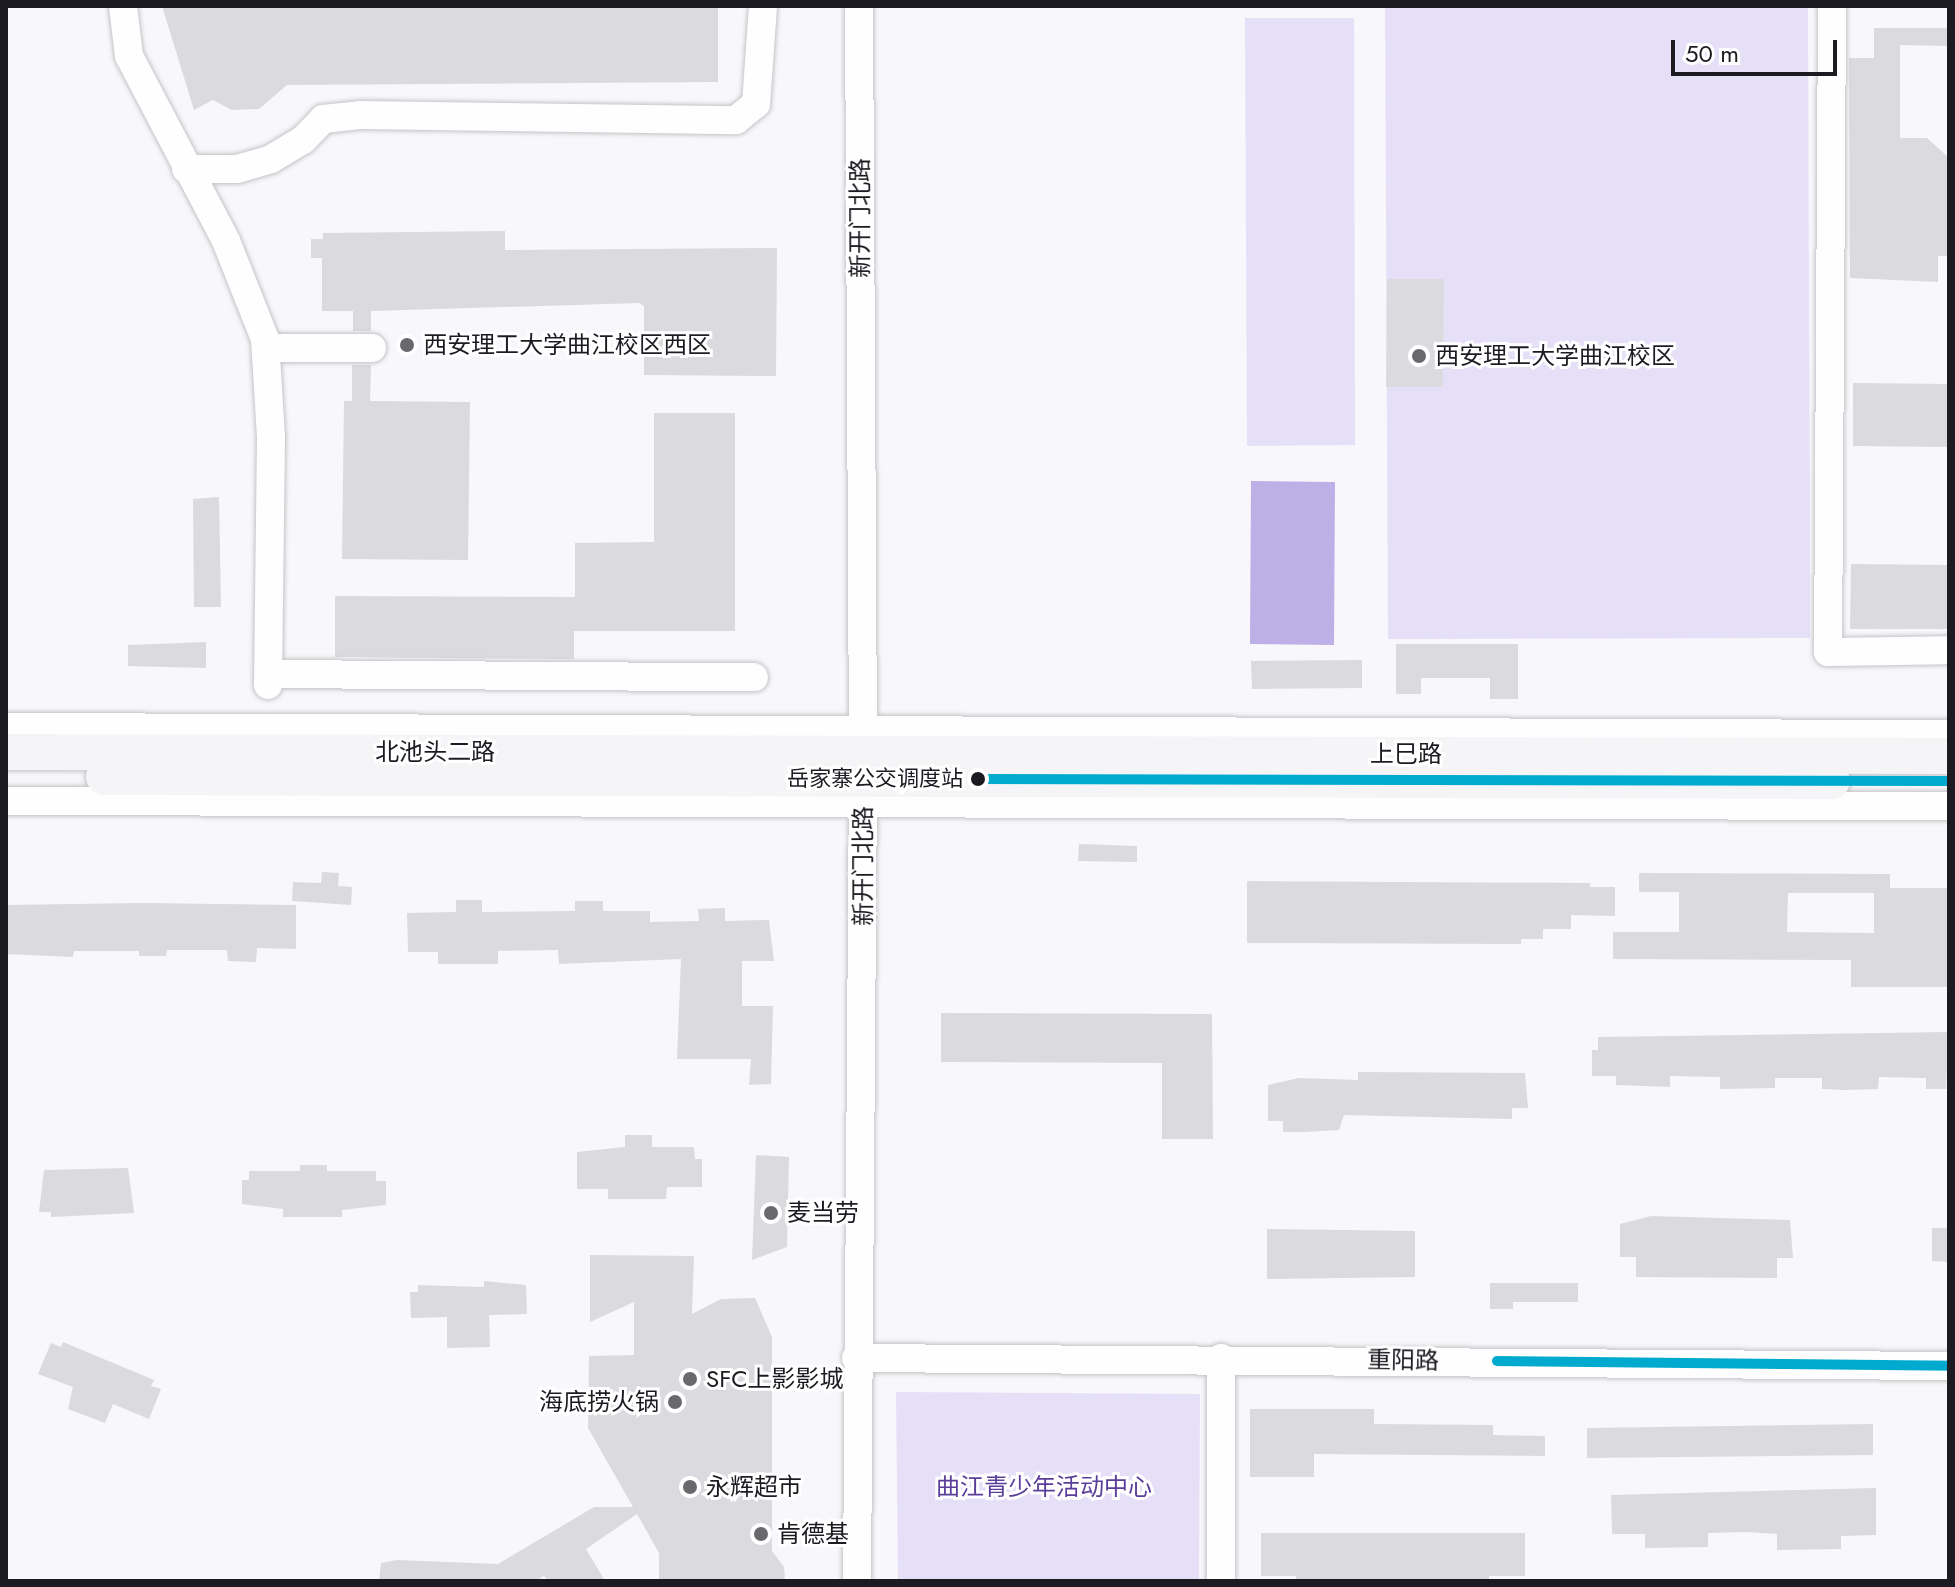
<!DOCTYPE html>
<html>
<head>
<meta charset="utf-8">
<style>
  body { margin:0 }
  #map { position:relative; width:1955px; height:1587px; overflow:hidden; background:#f8f7fb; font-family:Jost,"Noto Sans SC",sans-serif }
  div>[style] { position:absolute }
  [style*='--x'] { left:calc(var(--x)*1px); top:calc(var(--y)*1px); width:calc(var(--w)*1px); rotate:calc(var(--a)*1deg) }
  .green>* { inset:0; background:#e5e0f8 }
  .water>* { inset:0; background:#bcb0e7 }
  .building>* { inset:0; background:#dbdadf }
  .roads { filter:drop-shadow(0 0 2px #c5c4c8) drop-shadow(0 0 2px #c5c4c8) }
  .minor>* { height:28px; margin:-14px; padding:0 14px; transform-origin:14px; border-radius:14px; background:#fefefe }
  .major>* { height:36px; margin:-18px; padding:0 18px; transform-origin:18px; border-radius:18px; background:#f5f5f8 }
  .bus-1>* { height:10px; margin:-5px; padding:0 5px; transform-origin:5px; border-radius:5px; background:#00a9ce }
  .dots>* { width:22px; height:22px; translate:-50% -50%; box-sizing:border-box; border:4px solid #fff; border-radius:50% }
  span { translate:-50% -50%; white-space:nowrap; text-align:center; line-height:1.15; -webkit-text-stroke:6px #fff; paint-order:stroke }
  .bus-label { font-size:22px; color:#1c1b21 }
  .right { translate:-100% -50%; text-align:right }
  .street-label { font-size:24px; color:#1c1b21 }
  .poi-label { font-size:24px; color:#1c1b21 }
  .left { translate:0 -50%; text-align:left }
  .park-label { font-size:24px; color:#5a3e9a }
  .frame { position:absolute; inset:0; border:8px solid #1c1b21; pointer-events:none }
  .scale { position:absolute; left:1671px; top:40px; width:166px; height:36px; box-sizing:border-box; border:4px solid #1c1b21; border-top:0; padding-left:10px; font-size:24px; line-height:28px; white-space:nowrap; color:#1c1b21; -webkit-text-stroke:6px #fff; paint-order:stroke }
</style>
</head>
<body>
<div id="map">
  <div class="green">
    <i style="clip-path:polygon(1385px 6px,1808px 6px,1810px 638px,1388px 639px)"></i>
    <i style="clip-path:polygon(1245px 18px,1354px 18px,1355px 445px,1247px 446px)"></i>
    <i style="clip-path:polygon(896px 1392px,1200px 1394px,1199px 1581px,898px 1581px)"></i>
  </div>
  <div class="water">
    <i style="clip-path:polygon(1251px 481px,1335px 482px,1334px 645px,1250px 644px)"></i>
  </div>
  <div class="building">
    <i style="clip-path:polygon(162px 6px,718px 6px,718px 82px,287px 85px,259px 109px,232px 110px,213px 100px,194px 110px)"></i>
    <i style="clip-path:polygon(1874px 28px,1949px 28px,1949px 46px,1900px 45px,1900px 138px,1927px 138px,1949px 158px,1949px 256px,1938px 256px,1938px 282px,1850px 278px,1849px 58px,1874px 58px)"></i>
    <i style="clip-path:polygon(505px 231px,505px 250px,777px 248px,776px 376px,644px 375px,644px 306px,639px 303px,371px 311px,371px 331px,353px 331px,353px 311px,322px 311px,322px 258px,311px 258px,311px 239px,323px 239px,323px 233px)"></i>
    <i style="clip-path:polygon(1387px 279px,1444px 279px,1443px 387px,1386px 387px)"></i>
    <i style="clip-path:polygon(352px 365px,371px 365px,370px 401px,470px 402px,468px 560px,342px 559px,344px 401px,352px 401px)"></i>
    <i style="clip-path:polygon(1853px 383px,1949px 384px,1949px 447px,1853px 446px)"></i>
    <i style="clip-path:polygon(654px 413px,735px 413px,735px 631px,574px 631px,574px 659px,335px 657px,335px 596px,575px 597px,575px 543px,654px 542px)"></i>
    <i style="clip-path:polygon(219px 497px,221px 607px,194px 607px,193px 499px)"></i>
    <i style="clip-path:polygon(1851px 564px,1949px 565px,1949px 629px,1850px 629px)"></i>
    <i style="clip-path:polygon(206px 642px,206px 668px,128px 666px,128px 645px)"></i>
    <i style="clip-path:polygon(1396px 644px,1518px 644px,1518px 699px,1490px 699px,1490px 678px,1421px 678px,1421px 694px,1396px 694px)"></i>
    <i style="clip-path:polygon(1362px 660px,1362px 688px,1252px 689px,1251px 661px)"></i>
    <i style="clip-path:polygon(1079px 844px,1137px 846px,1137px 862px,1078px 861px)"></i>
    <i style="clip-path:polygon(322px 872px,339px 873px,338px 886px,352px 887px,351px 905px,292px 901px,293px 882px,321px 883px)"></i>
    <i style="clip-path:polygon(evenodd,1639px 873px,1890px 874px,1890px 888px,1949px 888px,1949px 987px,1851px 987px,1851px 960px,1613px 959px,1613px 932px,1679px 932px,1679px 892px,1639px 892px,1639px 873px,1788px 893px,1874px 893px,1874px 933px,1787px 932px,1788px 893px)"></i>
    <i style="clip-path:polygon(1247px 881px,1590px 883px,1590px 887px,1615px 887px,1615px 916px,1571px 915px,1571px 929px,1543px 929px,1543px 939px,1521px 939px,1521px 944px,1247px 943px)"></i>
    <i style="clip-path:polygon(456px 900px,482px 900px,482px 912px,575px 911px,575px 901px,603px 901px,603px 911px,650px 911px,650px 922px,699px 921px,698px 909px,725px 908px,725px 921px,769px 920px,774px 961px,742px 961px,742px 1006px,773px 1006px,771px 1084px,749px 1085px,751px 1059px,677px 1059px,681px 959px,559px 964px,558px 950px,498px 951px,498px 964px,438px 964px,438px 952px,408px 952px,407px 913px,456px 912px)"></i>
    <i style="clip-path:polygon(144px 903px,296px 905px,296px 949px,257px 948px,256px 962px,228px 961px,227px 950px,167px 950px,166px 956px,139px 956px,139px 951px,74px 951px,73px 957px,6px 954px,6px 905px)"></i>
    <i style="clip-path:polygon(941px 1013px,1212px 1014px,1213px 1139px,1162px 1139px,1162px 1063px,941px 1062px)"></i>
    <i style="clip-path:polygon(1949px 1032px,1946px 1089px,1926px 1089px,1926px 1078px,1879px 1077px,1878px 1089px,1845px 1090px,1822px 1089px,1822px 1078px,1775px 1078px,1775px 1088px,1720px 1089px,1720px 1077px,1670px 1076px,1670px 1087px,1616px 1085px,1616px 1076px,1592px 1076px,1592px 1050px,1598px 1050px,1598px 1037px)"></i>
    <i style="clip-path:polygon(1358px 1072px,1525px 1073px,1528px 1108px,1512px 1108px,1512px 1119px,1344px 1115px,1339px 1130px,1304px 1132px,1283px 1132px,1283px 1121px,1268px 1121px,1268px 1085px,1299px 1078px,1358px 1080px)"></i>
    <i style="clip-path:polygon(625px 1135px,652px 1135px,652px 1147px,694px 1147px,695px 1159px,702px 1159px,702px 1187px,667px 1187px,666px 1199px,608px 1199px,608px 1189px,577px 1189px,577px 1152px,625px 1147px)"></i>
    <i style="clip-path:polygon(756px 1155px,789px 1157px,787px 1247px,752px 1260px)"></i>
    <i style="clip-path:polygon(300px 1165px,327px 1165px,327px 1171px,376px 1171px,376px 1181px,386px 1181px,386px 1205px,342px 1210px,342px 1217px,283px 1217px,283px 1209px,242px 1204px,242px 1180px,249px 1180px,249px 1171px,300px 1171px)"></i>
    <i style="clip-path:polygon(128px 1168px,134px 1213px,51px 1217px,51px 1212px,39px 1212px,44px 1170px)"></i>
    <i style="clip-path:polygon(1651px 1216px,1790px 1220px,1793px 1258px,1777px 1258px,1777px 1278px,1636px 1277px,1636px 1257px,1620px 1257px,1620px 1224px)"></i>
    <i style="clip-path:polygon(1932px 1228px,1949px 1228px,1949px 1262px,1932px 1261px)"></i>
    <i style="clip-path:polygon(1267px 1229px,1415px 1231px,1415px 1277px,1267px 1279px)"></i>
    <i style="clip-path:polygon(590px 1255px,694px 1256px,692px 1314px,721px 1299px,755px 1298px,772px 1337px,772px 1551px,784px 1567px,785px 1581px,659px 1581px,659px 1553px,637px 1514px,586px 1549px,605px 1581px,549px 1581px,544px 1576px,535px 1581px,379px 1581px,381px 1563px,397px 1560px,498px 1564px,594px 1507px,633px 1507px,588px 1428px,589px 1356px,634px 1355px,634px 1302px,590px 1322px)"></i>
    <i style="clip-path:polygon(484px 1281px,526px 1285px,527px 1314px,489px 1315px,490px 1347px,447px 1348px,447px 1317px,411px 1318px,410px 1292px,418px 1292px,418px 1285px,484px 1287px)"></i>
    <i style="clip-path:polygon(1490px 1283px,1578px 1283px,1578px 1302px,1513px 1302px,1513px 1309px,1490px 1309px)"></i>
    <i style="clip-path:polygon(63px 1342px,154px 1380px,151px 1386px,161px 1389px,149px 1419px,113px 1404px,105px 1423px,68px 1409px,73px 1387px,38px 1374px,51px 1343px,61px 1347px)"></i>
    <i style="clip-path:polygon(1250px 1409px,1374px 1409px,1374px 1424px,1493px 1425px,1493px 1435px,1545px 1436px,1545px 1456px,1314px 1454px,1314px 1477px,1250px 1477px)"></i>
    <i style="clip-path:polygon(1873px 1424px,1873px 1455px,1587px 1458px,1587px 1428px)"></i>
    <i style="clip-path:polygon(1876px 1488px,1876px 1535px,1841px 1536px,1841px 1549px,1777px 1550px,1777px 1534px,1746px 1532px,1708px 1533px,1708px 1547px,1645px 1548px,1645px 1534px,1612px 1534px,1611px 1495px)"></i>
    <i style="clip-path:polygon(1261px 1533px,1525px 1533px,1525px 1576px,1489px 1576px,1489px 1581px,1296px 1581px,1296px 1576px,1261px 1576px)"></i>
  </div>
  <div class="roads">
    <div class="minor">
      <i style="--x:123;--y:6;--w:50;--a:83.2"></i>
      <i style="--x:129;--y:56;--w:209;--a:62.3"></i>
      <i style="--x:226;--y:241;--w:105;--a:68.3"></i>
      <i style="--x:265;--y:339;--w:98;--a:86.5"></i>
      <i style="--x:271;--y:437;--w:248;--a:90.7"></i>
      <i style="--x:859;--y:6;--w:739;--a:89.69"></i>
      <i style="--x:1832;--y:6;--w:646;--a:90.35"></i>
      <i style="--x:1828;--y:652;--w:121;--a:-0.9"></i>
      <i style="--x:186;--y:169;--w:51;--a:0"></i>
      <i style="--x:237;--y:169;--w:35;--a:-16"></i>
      <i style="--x:271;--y:159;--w:37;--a:-31"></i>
      <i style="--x:303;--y:140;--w:29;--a:-46"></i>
      <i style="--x:323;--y:119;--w:37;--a:-6"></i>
      <i style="--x:360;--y:115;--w:376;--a:0.8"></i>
      <i style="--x:736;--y:120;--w:26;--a:-39"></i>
      <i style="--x:756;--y:104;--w:98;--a:-85.9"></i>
      <i style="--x:266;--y:348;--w:106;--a:0"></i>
      <i style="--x:269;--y:674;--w:485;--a:0.4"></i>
      <i style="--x:6;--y:727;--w:1943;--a:0.21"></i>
      <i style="--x:6;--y:801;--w:1943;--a:0.15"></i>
      <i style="--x:856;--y:1358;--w:1093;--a:0.42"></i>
      <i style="--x:1221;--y:1358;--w:223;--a:90"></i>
      <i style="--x:857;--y:1581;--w:794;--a:-89.57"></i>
    </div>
    <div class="major">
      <i style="--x:6;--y:752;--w:1943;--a:0.12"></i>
      <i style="--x:104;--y:777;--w:1728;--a:0.13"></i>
    </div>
  </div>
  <div class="bus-1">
    <i style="--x:978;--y:779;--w:971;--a:0.12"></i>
    <i style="--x:1497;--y:1361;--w:452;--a:0.6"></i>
  </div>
  <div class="dots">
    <i style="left:407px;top:345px;background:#69686d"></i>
    <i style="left:1419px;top:356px;background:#69686d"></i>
    <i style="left:978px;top:779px;background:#1c1b21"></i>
    <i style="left:771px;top:1213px;background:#69686d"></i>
    <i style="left:690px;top:1379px;background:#69686d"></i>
    <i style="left:675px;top:1402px;background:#69686d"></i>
    <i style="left:690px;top:1487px;background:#69686d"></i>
    <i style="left:761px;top:1534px;background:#69686d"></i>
  </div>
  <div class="bus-label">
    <span class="right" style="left:963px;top:779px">岳家寨公交调度站</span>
  </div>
  <div class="street-label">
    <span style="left:860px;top:218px;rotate:-90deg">新开门北路</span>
    <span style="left:435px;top:752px">北池头二路</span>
    <span style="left:1406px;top:754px">上巳路</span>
    <span style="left:863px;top:866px;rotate:-90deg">新开门北路</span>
    <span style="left:1403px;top:1360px;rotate:1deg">重阳路</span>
  </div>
  <div class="poi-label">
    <span class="left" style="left:423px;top:345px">西安理工大学曲江校区西区</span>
    <span class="left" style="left:1435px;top:356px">西安理工大学曲江校区</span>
    <span class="left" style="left:787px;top:1213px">麦当劳</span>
    <span class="left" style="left:706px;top:1379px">SFC上影影城</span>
    <span class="right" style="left:659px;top:1402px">海底捞火锅</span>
    <span class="left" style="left:706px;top:1487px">永辉超市</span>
    <span class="left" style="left:777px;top:1534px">肯德基</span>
  </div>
  <div class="park-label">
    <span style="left:1044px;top:1487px">曲江青少年活动中心</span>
  </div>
  <div class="frame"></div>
  <div class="scale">50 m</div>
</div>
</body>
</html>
